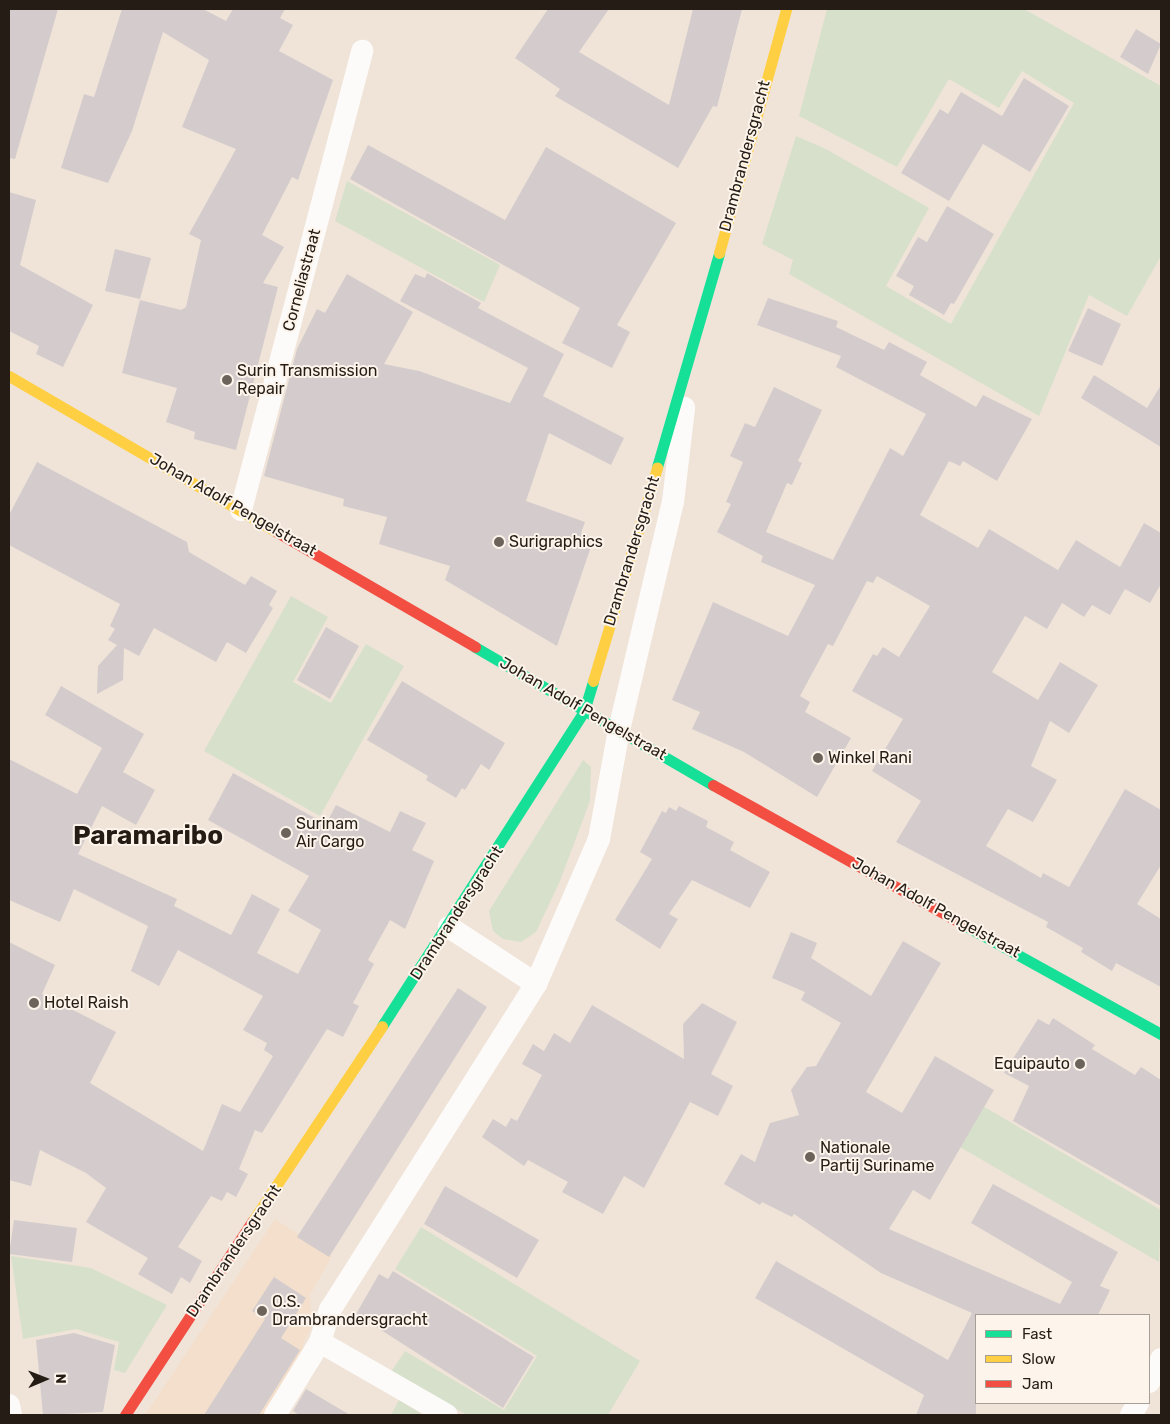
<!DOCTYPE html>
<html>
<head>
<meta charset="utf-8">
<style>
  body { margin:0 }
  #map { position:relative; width:1170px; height:1424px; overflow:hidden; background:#f0e4d9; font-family:Rubik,sans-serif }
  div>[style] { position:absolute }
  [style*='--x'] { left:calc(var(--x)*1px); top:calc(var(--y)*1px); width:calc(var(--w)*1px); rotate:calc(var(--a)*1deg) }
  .built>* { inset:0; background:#f3dfcb }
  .green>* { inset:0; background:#d7e0cb }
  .building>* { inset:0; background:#d4cccc }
  .street>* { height:22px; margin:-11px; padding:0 11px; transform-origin:11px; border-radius:11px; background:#fdfbf9 }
  .fast>* { height:11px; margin:-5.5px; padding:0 5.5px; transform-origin:5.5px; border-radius:5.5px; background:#16e098 }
  .slow>* { height:11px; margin:-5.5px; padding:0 5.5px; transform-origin:5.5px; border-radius:5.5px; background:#ffcf43 }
  .jam>* { height:11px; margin:-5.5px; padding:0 5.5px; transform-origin:5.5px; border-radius:5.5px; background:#f24e42 }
  .dots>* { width:14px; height:14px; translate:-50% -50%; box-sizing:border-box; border:2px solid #fdf4eb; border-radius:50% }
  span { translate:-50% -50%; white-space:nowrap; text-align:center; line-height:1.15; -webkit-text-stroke:4px #fdf4eb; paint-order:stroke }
  .street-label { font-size:16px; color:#251d15 }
  .poi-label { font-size:16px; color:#251d15 }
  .left { translate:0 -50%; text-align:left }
  .right { translate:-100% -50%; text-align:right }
  .town-label { font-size:26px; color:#251d15; font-weight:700 }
  .frame { position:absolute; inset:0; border:10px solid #251d15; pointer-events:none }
  .legend { position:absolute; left:975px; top:1314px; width:175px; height:90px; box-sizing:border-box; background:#fdf4eb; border:1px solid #a79e95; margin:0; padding:6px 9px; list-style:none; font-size:15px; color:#251d15 }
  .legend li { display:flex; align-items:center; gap:10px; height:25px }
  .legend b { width:25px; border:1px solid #a79e95 }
  .north { position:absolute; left:20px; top:1354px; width:50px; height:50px; -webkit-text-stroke:4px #fdf4eb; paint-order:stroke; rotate:89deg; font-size:14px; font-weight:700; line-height:20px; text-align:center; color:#251d15 }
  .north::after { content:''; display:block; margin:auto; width:18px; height:22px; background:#251d15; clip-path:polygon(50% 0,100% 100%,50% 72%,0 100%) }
</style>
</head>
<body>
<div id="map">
  <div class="built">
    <i style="clip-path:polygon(275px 1219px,332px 1256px,310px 1295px,312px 1327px,303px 1343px,304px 1351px,264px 1415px,145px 1415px)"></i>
  </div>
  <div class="green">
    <i style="clip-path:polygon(827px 9px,1024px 9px,1161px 86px,1161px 256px,1127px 316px,1089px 295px,1039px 416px,789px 274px,793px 260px,762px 244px,796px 136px,826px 149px,929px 208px,886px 286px,951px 324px,1074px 103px,1022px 71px,999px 108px,949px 79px,897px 167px,799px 116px)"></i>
    <i style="clip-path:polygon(347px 181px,500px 265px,484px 302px,335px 221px)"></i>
    <i style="clip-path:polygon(291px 596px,328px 617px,293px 682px,331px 703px,366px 644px,404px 666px,320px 816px,204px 751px)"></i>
    <i style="clip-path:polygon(583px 760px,591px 767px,590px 801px,560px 881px,536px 932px,521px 942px,503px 939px,493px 931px,489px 911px)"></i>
    <i style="clip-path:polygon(981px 1105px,1161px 1210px,1159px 1262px,958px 1146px)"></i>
    <i style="clip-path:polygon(421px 1227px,640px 1361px,608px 1415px,467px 1415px,391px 1372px,405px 1351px,504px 1410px,537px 1356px,395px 1269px)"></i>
    <i style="clip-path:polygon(11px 1256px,91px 1268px,167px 1305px,125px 1373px,114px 1370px,119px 1342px,76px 1329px,23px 1339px)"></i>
    <i style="clip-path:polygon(399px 1400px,420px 1413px,419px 1415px,391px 1415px)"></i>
  </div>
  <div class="building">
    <i style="clip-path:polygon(9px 9px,58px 9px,15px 159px,9px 158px)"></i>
    <i style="clip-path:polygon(122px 9px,203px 9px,226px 21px,233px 9px,285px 9px,280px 18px,293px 25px,279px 51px,333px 80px,298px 180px,292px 177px,262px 235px,284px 247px,263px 283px,278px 287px,236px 450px,194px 439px,195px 432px,166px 422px,177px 388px,122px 373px,140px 300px,181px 310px,186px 307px,201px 240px,189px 234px,236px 149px,182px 127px,209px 60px,163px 32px,132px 131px,108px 183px,61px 168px,84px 94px,94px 97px)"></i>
    <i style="clip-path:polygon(548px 9px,609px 9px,579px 52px,669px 105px,693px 9px,742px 9px,717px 107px,713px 106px,678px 168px,555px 96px,560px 89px,515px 58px)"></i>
    <i style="clip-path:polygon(1136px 29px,1161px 44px,1148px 74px,1120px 57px)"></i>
    <i style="clip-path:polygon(1024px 78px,1069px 106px,1030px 172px,983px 144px,949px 201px,901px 173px,940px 109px,948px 114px,961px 92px,1002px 116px)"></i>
    <i style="clip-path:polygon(368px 145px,505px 220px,546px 147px,676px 223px,617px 325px,630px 332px,612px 368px,562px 343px,580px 308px,350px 179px)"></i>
    <i style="clip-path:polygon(9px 192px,36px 200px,20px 265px,93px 305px,63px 367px,36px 354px,39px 346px,9px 331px)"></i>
    <i style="clip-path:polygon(947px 206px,994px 234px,954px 304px,951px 303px,944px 315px,909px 295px,914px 286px,896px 276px,918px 237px,927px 242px)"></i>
    <i style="clip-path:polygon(115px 249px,151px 258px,140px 299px,105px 291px)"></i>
    <i style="clip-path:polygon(427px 273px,481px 303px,478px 308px,564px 354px,543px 396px,624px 438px,611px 465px,549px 433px,526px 501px,585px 522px,581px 533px,594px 538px,557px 646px,445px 580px,450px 566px,379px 544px,387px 517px,343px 506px,344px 499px,264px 476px,297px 349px,317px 309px,325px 313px,347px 274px,413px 312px,384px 364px,419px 371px,510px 403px,528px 368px,400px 301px,415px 274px,425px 278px)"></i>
    <i style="clip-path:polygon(768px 298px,838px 321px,836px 327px,884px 350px,889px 342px,927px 362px,920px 375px,976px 407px,983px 395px,1032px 419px,997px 481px,963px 461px,960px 466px,949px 461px,920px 515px,978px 548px,989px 529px,1058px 570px,1076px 540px,1120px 567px,1144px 523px,1161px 533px,1161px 584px,1150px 603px,1125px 589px,1110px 615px,1092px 605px,1084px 617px,1062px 603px,1047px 629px,1025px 616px,992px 672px,1038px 700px,1060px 662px,1098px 685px,1069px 733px,1050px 721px,1031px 766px,1057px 780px,1033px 822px,1008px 809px,986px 846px,1041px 878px,1043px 873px,1069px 887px,1125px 789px,1161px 810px,1161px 865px,1137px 904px,1161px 919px,1161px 987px,1116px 963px,1112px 971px,1081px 952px,1083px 948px,1046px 927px,1048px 922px,896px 842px,921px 801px,872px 771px,903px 719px,852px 691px,873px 654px,877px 656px,883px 647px,899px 657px,930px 606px,877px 576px,873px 583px,867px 581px,833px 646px,828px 644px,800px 696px,810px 702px,805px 712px,851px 738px,817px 797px,744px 752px,692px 729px,700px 712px,672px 700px,713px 602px,788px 636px,815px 585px,761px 562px,763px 556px,717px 532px,731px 504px,726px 502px,743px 462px,730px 456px,745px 423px,755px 427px,774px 387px,822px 410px,798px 461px,802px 463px,792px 485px,787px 483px,766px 532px,833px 560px,890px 448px,903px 456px,926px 414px,836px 367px,841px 356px,757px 325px)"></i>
    <i style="clip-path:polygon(1088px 308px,1121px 324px,1102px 366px,1068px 351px)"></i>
    <i style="clip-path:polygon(1094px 375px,1147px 408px,1161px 385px,1161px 447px,1081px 398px)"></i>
    <i style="clip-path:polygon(37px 462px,187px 542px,189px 552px,245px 585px,251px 576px,277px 591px,269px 605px,273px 608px,246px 653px,227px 642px,216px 662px,154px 628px,139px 656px,124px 648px,123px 680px,97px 694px,98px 666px,117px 645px,108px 640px,115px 629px,110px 626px,120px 604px,9px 545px,9px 515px)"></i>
    <i style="clip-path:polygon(326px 627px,359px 646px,330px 699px,297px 680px)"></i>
    <i style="clip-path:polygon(402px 681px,505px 743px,489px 770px,481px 764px,465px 790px,462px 788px,456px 798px,426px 780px,428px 776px,367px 740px)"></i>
    <i style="clip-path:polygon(61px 686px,144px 734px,123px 772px,155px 790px,136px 825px,102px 806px,78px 854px,177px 899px,174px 906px,231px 935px,252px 894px,280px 909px,257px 953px,298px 974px,321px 930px,288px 911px,309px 876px,208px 820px,233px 773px,326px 824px,336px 805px,390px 832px,400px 811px,426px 823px,412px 850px,434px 861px,405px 929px,390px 920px,368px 960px,374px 964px,353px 1003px,359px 1006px,343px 1037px,327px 1029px,262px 1133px,255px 1130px,239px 1169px,248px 1174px,236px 1197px,227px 1192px,222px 1201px,211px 1196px,178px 1247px,202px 1261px,190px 1283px,181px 1277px,172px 1294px,138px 1274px,148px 1258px,86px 1222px,106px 1188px,86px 1173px,40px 1150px,31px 1186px,9px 1180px,9px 942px,55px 965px,42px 994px,116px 1032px,90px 1083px,203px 1151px,222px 1104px,240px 1112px,273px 1056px,264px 1050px,267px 1043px,243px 1030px,263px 996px,178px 950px,159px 986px,131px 971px,148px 926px,74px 889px,60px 922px,9px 900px,9px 759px,77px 794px,102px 748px,45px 715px)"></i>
    <i style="clip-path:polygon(679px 806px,708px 821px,706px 827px,734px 842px,730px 850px,770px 872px,750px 908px,692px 880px,669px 914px,678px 919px,660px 949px,615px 920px,652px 859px,640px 852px,662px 811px,666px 813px,669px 807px,676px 811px)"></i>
    <i style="clip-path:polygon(791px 932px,817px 943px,811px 958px,871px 996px,903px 941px,941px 963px,866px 1092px,902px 1113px,935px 1056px,994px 1090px,930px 1200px,913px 1190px,889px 1229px,1060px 1304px,1072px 1282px,971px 1223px,993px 1184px,1118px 1252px,1100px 1286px,1110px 1290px,1098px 1315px,976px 1315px,976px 1415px,916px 1415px,924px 1395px,755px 1298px,776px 1261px,948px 1360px,972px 1313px,881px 1273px,794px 1214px,792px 1217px,762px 1202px,760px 1205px,724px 1184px,741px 1154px,755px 1162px,770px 1123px,799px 1115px,791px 1090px,807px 1067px,816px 1066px,841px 1023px,801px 1000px,805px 992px,772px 978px)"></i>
    <i style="clip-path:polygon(458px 988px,487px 1007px,329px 1257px,297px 1237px)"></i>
    <i style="clip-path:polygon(702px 1003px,737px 1022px,711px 1074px,733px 1086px,718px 1116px,690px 1102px,644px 1188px,624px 1176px,603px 1214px,562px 1192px,568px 1182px,528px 1160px,524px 1166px,482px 1137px,493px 1119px,506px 1127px,511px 1118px,517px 1121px,542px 1075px,522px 1064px,533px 1044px,544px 1051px,554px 1033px,570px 1043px,592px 1005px,684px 1059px,683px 1024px)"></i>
    <i style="clip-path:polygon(1053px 1018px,1095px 1045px,1092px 1049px,1135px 1075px,1141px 1067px,1161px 1080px,1161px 1206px,1013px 1121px,1029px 1086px,1004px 1073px,1038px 1019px,1049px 1025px)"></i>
    <i style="clip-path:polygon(445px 1186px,539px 1240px,517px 1278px,424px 1224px)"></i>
    <i style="clip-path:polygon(14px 1220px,77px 1228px,72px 1262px,9px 1254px)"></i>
    <i style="clip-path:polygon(393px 1271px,534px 1357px,503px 1408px,356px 1314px,379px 1274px,388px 1279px)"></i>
    <i style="clip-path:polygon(274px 1277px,306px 1298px,281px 1338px,300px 1350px,259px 1415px,204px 1415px,265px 1319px,252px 1311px)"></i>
    <i style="clip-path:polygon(74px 1333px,115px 1345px,103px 1412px,43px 1415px,36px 1340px)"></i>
    <i style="clip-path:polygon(306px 1389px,350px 1415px,299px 1415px,293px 1411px)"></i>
  </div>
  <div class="street">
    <i style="--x:241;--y:510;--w:475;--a:-75.2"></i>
    <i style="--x:449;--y:927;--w:104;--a:33.2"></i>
    <i style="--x:320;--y:1342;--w:146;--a:29.9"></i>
    <i style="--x:1149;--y:1382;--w:26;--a:-62"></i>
    <i style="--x:9;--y:1405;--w:10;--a:79"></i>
    <i style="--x:275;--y:1415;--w:86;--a:-58.3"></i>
    <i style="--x:320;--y:1342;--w:34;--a:-73"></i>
    <i style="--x:330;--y:1310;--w:386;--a:-57.7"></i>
    <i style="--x:536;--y:984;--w:158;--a:-66.5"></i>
    <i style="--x:599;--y:839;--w:111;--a:-79.6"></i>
    <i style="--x:619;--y:730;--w:234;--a:-76.7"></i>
    <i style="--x:673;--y:502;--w:95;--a:-83.3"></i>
    <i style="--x:1131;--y:1415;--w:14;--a:-60"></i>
  </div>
  <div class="fast">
    <i style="--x:657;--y:467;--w:223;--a:-73.8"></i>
    <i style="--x:475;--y:647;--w:275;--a:30.1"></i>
    <i style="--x:966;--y:926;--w:223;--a:29"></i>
    <i style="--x:382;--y:1026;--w:374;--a:-57.3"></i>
    <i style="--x:584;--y:711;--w:31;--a:-73"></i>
  </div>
  <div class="slow">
    <i style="--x:719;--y:253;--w:253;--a:-74.6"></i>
    <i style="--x:9;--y:376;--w:310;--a:30.2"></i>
    <i style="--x:593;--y:681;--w:223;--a:-73.3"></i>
    <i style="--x:252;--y:1222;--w:235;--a:-56.4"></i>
  </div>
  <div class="jam">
    <i style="--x:277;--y:532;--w:229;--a:30.1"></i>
    <i style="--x:713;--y:785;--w:290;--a:29.1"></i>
    <i style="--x:125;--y:1415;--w:231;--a:-56.7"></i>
  </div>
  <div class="dots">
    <i style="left:227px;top:380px;background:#6c635a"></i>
    <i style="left:499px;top:542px;background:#6c635a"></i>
    <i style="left:818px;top:758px;background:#6c635a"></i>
    <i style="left:286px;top:833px;background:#6c635a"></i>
    <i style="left:34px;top:1003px;background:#6c635a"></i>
    <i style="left:1080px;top:1064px;background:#6c635a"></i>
    <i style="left:810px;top:1157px;background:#6c635a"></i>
    <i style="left:262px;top:1311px;background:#6c635a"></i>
  </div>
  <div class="street-label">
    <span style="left:745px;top:156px;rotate:-75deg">Drambrandersgracht</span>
    <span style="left:302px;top:280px;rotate:-75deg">Corneliastraat</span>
    <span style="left:233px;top:505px;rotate:30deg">Johan Adolf Pengelstraat</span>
    <span style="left:632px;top:551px;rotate:-73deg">Drambrandersgracht</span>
    <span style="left:583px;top:709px;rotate:30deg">Johan Adolf Pengelstraat</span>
    <span style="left:936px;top:908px;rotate:29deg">Johan Adolf Pengelstraat</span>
    <span style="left:457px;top:913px;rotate:-57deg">Drambrandersgracht</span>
    <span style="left:234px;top:1251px;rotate:-56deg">Drambrandersgracht</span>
  </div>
  <div class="poi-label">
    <span class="left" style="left:237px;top:380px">Surin Transmission<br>Repair</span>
    <span class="left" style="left:509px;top:542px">Surigraphics</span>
    <span class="left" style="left:828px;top:758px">Winkel Rani</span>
    <span class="left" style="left:296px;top:833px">Surinam<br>Air Cargo</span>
    <span class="left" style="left:44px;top:1003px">Hotel Raish</span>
    <span class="right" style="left:1070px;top:1064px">Equipauto</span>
    <span class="left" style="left:820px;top:1157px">Nationale<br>Partij Suriname</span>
    <span class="left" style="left:272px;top:1311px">O.S.<br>Drambrandersgracht</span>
  </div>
  <div class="town-label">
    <span style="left:148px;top:836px">Paramaribo</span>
  </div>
  <div class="frame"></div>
  <ul class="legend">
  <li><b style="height:6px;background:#16e098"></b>Fast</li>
  <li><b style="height:6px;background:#ffcf43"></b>Slow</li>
  <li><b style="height:6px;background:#f24e42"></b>Jam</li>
  </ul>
  <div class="north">N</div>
</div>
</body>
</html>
